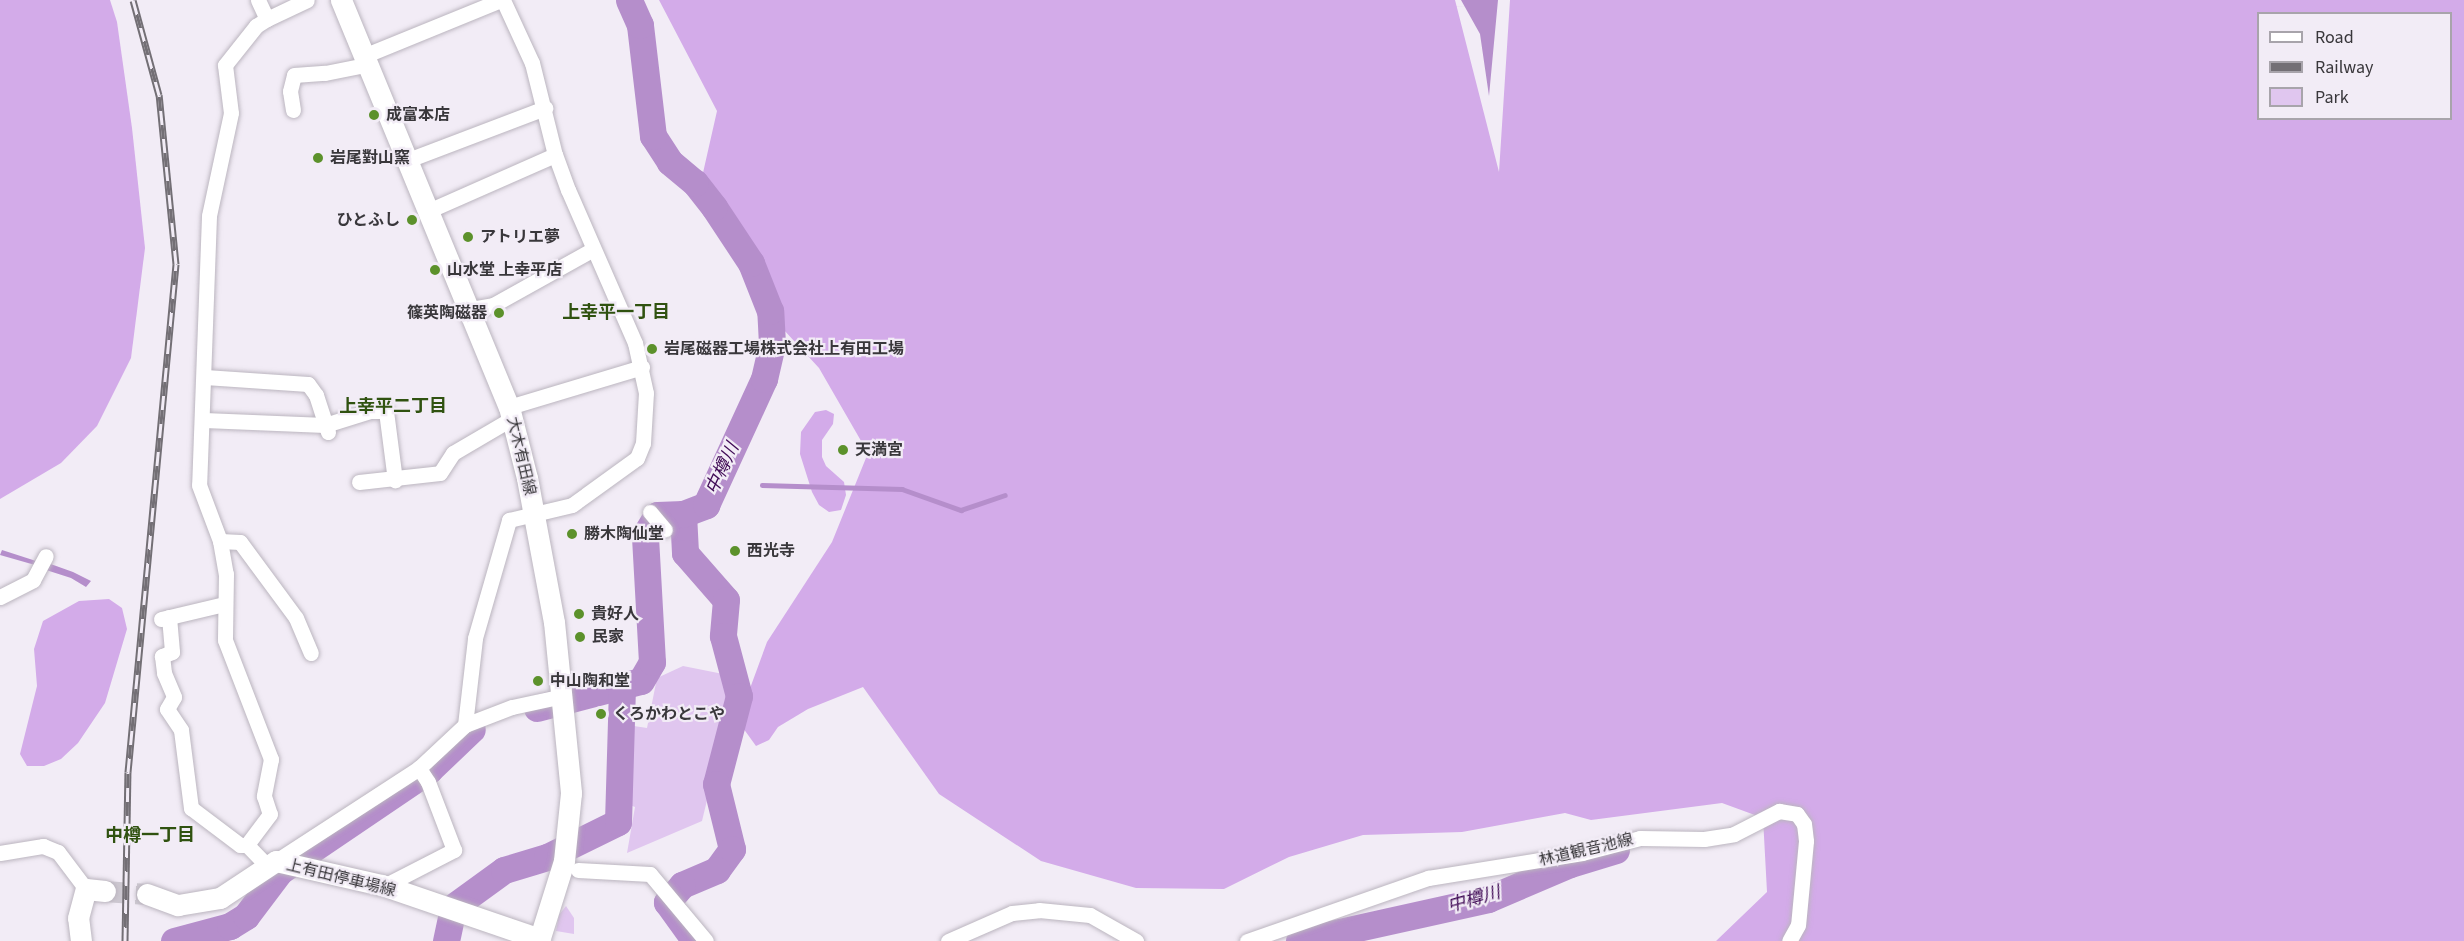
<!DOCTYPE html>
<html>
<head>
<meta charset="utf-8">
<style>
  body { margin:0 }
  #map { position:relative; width:2464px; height:941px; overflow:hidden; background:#f2ecf6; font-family:"Source Sans 3","Noto Sans JP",sans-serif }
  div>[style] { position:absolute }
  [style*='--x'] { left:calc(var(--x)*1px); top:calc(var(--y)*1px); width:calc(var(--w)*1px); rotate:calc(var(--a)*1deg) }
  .green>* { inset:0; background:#e0c6ef }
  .forest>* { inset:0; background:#d3abe9 }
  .water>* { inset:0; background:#b58ecb }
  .stream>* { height:4.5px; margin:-2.25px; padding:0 2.25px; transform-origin:2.25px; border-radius:2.25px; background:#b58ecb }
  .river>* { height:27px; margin:-13.5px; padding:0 13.5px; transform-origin:13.5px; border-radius:13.5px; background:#b58ecb }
  .secondary-tunnel>* { height:21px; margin-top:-10.5px; transform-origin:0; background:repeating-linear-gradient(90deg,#cdc8d1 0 21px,transparent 0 31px) }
  .roads { filter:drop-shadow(0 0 2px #bbb5bf) drop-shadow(0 0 2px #bbb5bf) }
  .minor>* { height:15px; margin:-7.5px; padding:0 7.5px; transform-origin:7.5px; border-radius:7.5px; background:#fff }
  .secondary>* { height:21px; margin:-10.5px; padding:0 10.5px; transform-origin:10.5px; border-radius:10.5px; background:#fff }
  .rail>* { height:7px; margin-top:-3.5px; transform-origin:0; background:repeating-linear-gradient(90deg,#f2ecf6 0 14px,#736f75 0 28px); box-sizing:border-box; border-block:2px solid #736f75 }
  .dots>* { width:16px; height:16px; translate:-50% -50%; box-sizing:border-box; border:3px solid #f2ecf6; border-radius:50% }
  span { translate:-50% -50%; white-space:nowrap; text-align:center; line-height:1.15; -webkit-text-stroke:4.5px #f2ecf6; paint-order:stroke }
  .poi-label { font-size:16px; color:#39373b; font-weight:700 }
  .left { translate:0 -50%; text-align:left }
  .right { translate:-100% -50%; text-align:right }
  .street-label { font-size:16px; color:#39373b }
  .neighbourhood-label { font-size:18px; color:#305210; font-weight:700 }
  .water-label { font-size:18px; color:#3f0a55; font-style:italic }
  .legend { position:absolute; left:2257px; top:12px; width:195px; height:108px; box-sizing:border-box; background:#f2ecf6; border:2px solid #a8a4ab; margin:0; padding:8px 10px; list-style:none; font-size:18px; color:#39373b }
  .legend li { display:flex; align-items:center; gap:12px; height:30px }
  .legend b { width:30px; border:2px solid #a8a4ab }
</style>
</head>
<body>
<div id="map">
  <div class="green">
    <i style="clip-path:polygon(683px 666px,723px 674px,732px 697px,702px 821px,627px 853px,635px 807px,627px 804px,634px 726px,647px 728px,657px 678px)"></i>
    <i style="clip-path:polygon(566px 906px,574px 918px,574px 934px,556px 931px,559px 915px)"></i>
  </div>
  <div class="forest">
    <i style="clip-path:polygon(0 0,110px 0,117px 22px,132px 128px,145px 248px,131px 358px,97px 426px,61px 463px,0 499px)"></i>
    <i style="clip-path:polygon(evenodd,659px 0,1455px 0,1499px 172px,1510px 0,2464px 0,2464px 941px,1716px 941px,1767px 892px,1763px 818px,1722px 803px,1591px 820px,1565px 813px,1462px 832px,1363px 835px,1289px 857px,1224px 889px,1136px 888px,1041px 861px,939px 794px,863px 687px,808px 709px,778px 727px,769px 740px,756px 746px,738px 721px,767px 642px,832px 542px,868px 453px,819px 368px,759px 303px,700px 186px,717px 111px,659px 0,2258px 14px,2450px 14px,2450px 118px,2258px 118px,2258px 14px)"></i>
    <i style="clip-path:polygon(826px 410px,834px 414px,833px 424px,822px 440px,822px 457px,826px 466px,844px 482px,846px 495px,841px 510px,829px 512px,819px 505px,812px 492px,800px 454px,801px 432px,815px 412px)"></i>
    <i style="clip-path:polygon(109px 599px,122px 608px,127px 629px,105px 703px,78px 743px,61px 759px,44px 766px,27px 766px,20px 754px,37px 686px,34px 649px,43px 621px,79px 601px)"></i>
  </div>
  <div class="water">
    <i style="clip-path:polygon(1461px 0,1498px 0,1489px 96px,1480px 34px)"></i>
    <i style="clip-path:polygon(2px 550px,36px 561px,35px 565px,0 555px)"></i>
    <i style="clip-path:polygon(45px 562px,73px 572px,91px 581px,86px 587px,71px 578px,43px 569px)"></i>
  </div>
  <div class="stream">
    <i style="--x:762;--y:485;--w:140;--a:1.6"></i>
    <i style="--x:902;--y:489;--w:63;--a:19.6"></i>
    <i style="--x:961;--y:510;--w:46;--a:-18.8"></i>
  </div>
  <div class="river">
    <i style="--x:683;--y:514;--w:39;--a:87"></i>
    <i style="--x:685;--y:553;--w:62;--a:48.9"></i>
    <i style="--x:726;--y:600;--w:36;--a:95"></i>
    <i style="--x:723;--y:636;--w:62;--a:75.1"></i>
    <i style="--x:739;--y:696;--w:91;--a:104.6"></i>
    <i style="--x:716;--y:784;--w:67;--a:76.2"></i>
    <i style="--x:732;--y:849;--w:26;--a:126"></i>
    <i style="--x:717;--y:870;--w:38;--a:157"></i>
    <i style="--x:682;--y:885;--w:23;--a:131"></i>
    <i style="--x:667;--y:902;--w:48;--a:54.3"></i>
    <i style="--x:537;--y:708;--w:107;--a:-14.6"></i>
    <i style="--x:641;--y:681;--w:22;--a:-60"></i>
    <i style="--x:652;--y:662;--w:127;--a:-93.2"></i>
    <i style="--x:645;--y:535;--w:23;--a:-59"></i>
    <i style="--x:657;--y:515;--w:26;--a:-2"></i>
    <i style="--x:683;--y:514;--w:25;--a:-21"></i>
    <i style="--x:706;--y:505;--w:139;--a:-65.3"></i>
    <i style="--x:764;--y:379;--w:36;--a:-77"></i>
    <i style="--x:772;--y:344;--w:33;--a:-93"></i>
    <i style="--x:770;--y:311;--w:52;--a:-111.6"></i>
    <i style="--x:751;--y:263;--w:67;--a:-123.5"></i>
    <i style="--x:714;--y:207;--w:31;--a:-128"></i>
    <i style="--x:695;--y:183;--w:33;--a:-140"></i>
    <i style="--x:670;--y:162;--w:31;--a:-123"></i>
    <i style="--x:653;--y:136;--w:112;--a:-96.7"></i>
    <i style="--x:640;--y:25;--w:27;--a:-114"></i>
    <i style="--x:174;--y:941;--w:58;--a:-15"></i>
    <i style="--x:230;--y:926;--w:19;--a:-32"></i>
    <i style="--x:246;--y:916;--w:56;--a:-52.9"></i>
    <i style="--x:280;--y:871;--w:180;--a:-34.1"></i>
    <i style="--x:429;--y:770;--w:59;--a:-43.6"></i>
    <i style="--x:446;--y:941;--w:35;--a:-78"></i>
    <i style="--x:453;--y:907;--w:63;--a:-36"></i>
    <i style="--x:504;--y:870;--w:45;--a:-16.8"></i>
    <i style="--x:547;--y:857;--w:79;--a:-26.2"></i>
    <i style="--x:618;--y:822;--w:135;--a:-88.3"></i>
    <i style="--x:1299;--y:941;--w:194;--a:-12.5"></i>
    <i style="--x:1488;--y:899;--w:89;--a:-23.1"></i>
    <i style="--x:1570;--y:864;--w:48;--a:-16.9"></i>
  </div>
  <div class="secondary-tunnel">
    <i style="--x:105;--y:891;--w:42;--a:4.1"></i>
  </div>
  <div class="roads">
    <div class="minor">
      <i style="--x:258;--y:0;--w:21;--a:65"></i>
      <i style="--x:267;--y:19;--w:44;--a:-25.4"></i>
      <i style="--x:267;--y:19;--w:13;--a:148"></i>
      <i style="--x:256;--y:26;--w:50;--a:128.5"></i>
      <i style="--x:225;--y:65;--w:48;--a:82.9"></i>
      <i style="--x:231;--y:113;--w:105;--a:102.1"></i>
      <i style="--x:209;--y:216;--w:269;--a:92.1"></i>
      <i style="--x:199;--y:485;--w:60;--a:69.4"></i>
      <i style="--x:220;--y:541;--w:34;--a:80"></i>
      <i style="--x:226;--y:574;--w:66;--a:90.9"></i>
      <i style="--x:225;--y:640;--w:128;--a:68.9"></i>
      <i style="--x:271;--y:759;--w:38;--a:101"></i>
      <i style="--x:264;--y:796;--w:19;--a:72"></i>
      <i style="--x:270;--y:814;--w:39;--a:127"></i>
      <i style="--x:247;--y:845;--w:30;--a:46"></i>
      <i style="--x:366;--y:55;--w:146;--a:-22.2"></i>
      <i style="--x:293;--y:110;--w:19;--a:-99"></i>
      <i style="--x:290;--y:91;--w:16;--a:-76"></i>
      <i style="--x:294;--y:75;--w:31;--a:-4"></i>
      <i style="--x:325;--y:73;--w:46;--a:-11.3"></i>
      <i style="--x:408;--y:160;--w:147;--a:-20.8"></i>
      <i style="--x:428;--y:211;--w:139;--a:-23.8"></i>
      <i style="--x:471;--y:309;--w:22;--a:-10"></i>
      <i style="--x:493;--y:305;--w:113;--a:-29.1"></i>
      <i style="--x:205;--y:377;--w:103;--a:3.9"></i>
      <i style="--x:308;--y:384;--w:14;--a:54"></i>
      <i style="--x:316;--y:395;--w:39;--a:72"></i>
      <i style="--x:509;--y:407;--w:139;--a:-16.7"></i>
      <i style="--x:204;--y:420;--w:121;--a:2.4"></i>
      <i style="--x:325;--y:425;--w:47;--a:-17.3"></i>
      <i style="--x:370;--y:411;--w:16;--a:0"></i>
      <i style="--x:386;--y:411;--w:70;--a:82.6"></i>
      <i style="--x:359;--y:482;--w:81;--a:-6.3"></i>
      <i style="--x:440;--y:473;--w:24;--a:-57"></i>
      <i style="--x:453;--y:453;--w:67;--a:-30.4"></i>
      <i style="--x:650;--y:512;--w:23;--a:50"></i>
      <i style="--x:220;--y:541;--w:20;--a:3"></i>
      <i style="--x:240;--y:542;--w:94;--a:53.6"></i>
      <i style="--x:296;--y:618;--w:38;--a:67"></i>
      <i style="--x:0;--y:597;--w:37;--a:-27"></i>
      <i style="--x:33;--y:580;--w:27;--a:-62"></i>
      <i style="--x:169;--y:617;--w:35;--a:85"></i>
      <i style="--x:172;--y:652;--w:11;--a:158"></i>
      <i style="--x:162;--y:656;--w:17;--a:83"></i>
      <i style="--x:164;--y:673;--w:26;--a:67"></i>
      <i style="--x:174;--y:697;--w:14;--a:120"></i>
      <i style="--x:167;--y:709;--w:25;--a:56"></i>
      <i style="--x:181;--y:730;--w:79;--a:82.7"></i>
      <i style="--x:191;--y:808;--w:61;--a:37.1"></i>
      <i style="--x:240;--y:845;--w:7;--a:0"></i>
      <i style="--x:161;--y:619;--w:65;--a:-13.4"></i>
      <i style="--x:465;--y:725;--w:88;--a:-83.4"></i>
      <i style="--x:475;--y:638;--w:123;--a:-73.9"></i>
      <i style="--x:509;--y:520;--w:65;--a:-13.4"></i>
      <i style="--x:572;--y:505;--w:80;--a:-35.9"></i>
      <i style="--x:637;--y:458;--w:16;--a:-68"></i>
      <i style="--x:643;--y:443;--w:50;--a:-86.6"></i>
      <i style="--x:646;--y:393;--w:51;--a:-102.4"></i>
      <i style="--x:635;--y:343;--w:167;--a:-113.6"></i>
      <i style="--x:568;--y:190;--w:37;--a:-110"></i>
      <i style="--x:555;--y:155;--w:95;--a:-104"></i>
      <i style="--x:532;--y:63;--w:69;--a:-114.7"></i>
      <i style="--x:0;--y:853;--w:44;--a:-9.2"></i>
      <i style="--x:43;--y:846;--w:16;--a:22"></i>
      <i style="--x:58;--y:852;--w:46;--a:52.9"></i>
      <i style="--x:276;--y:861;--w:171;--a:-33"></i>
      <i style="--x:419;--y:768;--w:63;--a:-43.1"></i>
      <i style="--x:465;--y:725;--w:50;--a:-21"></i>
      <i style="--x:512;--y:707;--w:52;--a:-12.2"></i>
      <i style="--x:578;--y:870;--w:72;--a:3.2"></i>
      <i style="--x:650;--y:874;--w:87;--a:50.1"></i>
      <i style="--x:384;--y:886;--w:79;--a:-27.2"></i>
      <i style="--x:454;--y:850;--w:73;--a:-110.9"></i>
      <i style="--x:428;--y:782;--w:17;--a:-123"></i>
      <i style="--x:948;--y:941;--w:70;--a:-23.6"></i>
      <i style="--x:1012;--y:913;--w:27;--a:-6"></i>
      <i style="--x:1039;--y:910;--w:51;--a:5.6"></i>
      <i style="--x:1090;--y:915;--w:53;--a:29.5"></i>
      <i style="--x:1247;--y:941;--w:192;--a:-19.2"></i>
      <i style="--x:1428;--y:878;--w:156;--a:-9.2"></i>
      <i style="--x:1582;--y:853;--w:60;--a:-14.5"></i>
      <i style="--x:1640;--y:838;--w:64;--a:0.9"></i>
      <i style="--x:1704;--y:839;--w:30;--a:-9"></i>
      <i style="--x:1734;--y:834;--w:51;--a:-27.1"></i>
      <i style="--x:1779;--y:811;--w:18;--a:9"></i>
      <i style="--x:1797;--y:814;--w:12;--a:55"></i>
      <i style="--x:1804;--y:824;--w:17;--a:83"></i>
      <i style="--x:1806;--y:841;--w:84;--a:95.4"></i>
      <i style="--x:1798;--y:925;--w:18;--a:119"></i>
    </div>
    <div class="secondary">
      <i style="--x:341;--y:0;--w:440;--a:67.6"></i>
      <i style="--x:509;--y:407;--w:73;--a:75.8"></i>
      <i style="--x:527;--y:478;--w:147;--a:79.4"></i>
      <i style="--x:554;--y:622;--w:172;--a:84.3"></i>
      <i style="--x:571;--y:793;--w:68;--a:95.9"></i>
      <i style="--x:564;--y:861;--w:84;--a:107.4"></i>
      <i style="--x:147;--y:894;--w:33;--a:20"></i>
      <i style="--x:178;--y:905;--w:43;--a:-9.5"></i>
      <i style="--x:220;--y:898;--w:67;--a:-33.5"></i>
      <i style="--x:276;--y:861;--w:109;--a:12.8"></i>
      <i style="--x:382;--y:885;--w:167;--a:18.9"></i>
      <i style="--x:81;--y:941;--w:23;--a:-97"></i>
      <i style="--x:78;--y:918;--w:30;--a:-75"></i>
      <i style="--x:86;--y:889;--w:19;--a:6"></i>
    </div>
  </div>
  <div class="rail">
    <i style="--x:125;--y:941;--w:169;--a:-89"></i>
    <i style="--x:128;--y:772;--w:510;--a:-84.6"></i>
    <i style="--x:176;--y:264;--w:170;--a:-95.7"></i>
    <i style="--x:159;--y:95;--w:98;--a:-105.3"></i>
  </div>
  <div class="dots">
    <i style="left:374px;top:115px;background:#5c912b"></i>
    <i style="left:318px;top:158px;background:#5c912b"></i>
    <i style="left:412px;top:220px;background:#5c912b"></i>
    <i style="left:468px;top:237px;background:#5c912b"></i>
    <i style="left:435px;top:270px;background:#5c912b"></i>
    <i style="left:499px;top:313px;background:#5c912b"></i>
    <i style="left:652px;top:349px;background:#5c912b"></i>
    <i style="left:843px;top:450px;background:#5c912b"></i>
    <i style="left:572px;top:534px;background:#5c912b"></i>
    <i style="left:735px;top:551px;background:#5c912b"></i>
    <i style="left:579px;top:614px;background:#5c912b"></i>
    <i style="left:580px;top:637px;background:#5c912b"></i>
    <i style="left:538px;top:681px;background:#5c912b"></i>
    <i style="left:601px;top:714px;background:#5c912b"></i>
  </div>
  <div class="poi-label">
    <span class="left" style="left:386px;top:115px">成富本店</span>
    <span class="left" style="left:330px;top:158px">岩尾對山窯</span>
    <span class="right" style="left:400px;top:220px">ひとふし</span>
    <span class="left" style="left:480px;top:237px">アトリエ夢</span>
    <span class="left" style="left:447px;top:270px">山水堂 上幸平店</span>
    <span class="right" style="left:487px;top:313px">篠英陶磁器</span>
    <span class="left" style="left:664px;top:349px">岩尾磁器工場株式会社上有田工場</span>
    <span class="left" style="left:855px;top:450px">天満宮</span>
    <span class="left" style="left:584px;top:534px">勝木陶仙堂</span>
    <span class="left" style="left:747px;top:551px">西光寺</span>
    <span class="left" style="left:591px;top:614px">貴好人</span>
    <span class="left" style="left:592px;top:637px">民家</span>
    <span class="left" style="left:550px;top:681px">中山陶和堂</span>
    <span class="left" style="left:613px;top:714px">くろかわとこや</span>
  </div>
  <div class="street-label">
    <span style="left:521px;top:456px;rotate:77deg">大木有田線</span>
    <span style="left:1586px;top:850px;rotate:-13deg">林道観音池線</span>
    <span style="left:341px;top:878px;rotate:14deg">上有田停車場線</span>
  </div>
  <div class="neighbourhood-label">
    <span style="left:616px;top:313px">上幸平一丁目</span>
    <span style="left:393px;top:407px">上幸平二丁目</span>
    <span style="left:150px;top:836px">中樽一丁目</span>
  </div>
  <div class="water-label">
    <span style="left:723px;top:469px;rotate:-65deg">中樽川</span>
    <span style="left:1474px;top:900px;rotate:-16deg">中樽川</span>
  </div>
  <ul class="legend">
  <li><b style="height:8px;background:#fff"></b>Road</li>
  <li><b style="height:8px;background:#736f75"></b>Railway</li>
  <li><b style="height:16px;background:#e0c6ef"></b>Park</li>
  </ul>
</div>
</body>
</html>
